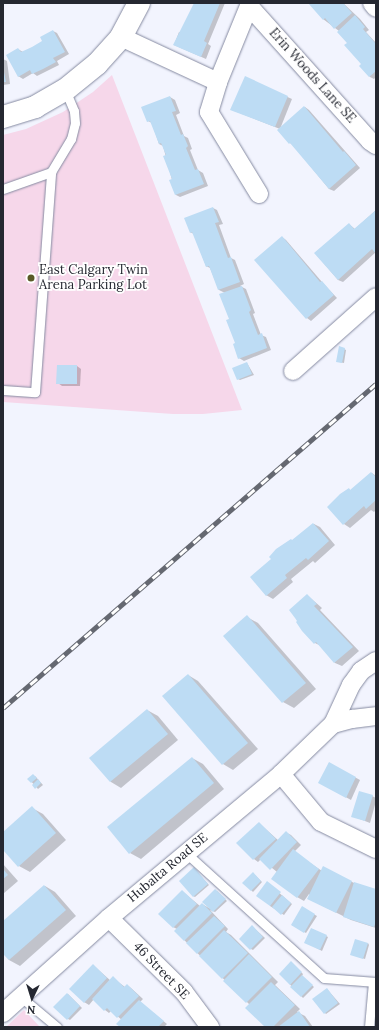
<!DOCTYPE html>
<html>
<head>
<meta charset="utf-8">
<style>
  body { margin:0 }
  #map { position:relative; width:379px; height:1030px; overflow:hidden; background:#f2f4fe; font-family:Lora,serif }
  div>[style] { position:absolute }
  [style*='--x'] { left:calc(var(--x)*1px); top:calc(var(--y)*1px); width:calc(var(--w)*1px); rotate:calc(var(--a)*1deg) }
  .green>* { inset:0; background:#f6d7ea }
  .shadow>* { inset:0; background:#0003 }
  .building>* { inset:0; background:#bddcf4 }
  .roads { filter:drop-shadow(0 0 1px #858aa1) drop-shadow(0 0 1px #858aa1) }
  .service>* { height:9px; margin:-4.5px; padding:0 4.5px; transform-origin:4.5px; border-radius:4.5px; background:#fff }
  .minor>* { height:18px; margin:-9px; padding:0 9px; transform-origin:9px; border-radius:9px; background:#fff }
  .tertiary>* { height:22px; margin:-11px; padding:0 11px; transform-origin:11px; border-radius:11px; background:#fff }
  .rail>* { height:4.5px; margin-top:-2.25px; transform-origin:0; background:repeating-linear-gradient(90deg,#fff 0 9px,#656871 0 18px); box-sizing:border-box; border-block:1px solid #656871 }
  .dots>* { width:11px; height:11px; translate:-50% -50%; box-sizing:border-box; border:2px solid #fff; border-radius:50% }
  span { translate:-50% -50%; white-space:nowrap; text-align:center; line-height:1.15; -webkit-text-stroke:3.5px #fff; paint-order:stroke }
  .street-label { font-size:13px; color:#252831 }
  .poi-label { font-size:13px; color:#252831 }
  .left { translate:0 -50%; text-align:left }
  .frame { position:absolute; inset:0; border:4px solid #252831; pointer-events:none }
  .north { position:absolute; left:12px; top:978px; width:40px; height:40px; -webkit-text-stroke:3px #fff; paint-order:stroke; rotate:184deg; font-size:11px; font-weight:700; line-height:16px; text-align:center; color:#252831 }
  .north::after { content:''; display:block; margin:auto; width:14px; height:18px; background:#252831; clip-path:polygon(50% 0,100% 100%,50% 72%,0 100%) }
</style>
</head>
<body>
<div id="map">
  <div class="green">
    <i style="clip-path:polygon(112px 75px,242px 410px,203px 414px,173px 414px,3px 402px,3px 135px,26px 129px,63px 112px,93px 92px)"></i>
    <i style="clip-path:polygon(24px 1010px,40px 1027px,6px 1027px)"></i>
  </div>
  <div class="shadow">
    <i style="clip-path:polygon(195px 3px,225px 3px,208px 44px,211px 46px,206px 59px,174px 45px,179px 32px,182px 33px)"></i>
    <i style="clip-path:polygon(307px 3px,343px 3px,360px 19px,369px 30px,366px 32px,376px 43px,376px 77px,374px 79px,370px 77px,360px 66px,362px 64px,339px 31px,323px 19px,310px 4px)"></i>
    <i style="clip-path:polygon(53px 31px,57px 33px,69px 54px,57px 61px,59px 65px,37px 76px,33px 73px,23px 79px,18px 76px,18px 49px,23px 52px,44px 42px)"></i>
    <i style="clip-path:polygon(3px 59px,7px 61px,10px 84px,3px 85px)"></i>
    <i style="clip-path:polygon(245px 78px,292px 99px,280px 129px,305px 107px,309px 110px,360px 168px,334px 191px,329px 189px,293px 145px,290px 143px,280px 129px,232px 110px)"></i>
    <i style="clip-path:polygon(170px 97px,175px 100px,180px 113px,176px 115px,184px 136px,188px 138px,192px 149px,190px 150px,198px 170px,203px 173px,208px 186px,180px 197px,176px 195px,163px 146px,159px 144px,152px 123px,148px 121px)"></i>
    <i style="clip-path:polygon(213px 208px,217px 210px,223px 224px,219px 225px,231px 258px,235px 260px,244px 284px,240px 286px,246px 289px,255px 313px,253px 314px,261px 335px,266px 337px,271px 350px,244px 361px,239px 358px,225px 293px,219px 290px,210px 268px,206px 266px,194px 234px,190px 232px)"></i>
    <i style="clip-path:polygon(376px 210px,376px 252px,343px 282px,338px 280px,315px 253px,349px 224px,355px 229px)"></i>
    <i style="clip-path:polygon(282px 237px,286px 240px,322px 282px,337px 298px,311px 321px,307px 318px)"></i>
    <i style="clip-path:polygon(344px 349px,346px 350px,344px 363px,339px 362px,337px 361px)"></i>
    <i style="clip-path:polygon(247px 363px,254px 375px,240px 380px,238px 379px)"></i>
    <i style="clip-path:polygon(77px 366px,81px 369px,80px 386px,62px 386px,58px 383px)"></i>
    <i style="clip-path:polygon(372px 473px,376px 476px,376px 510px,374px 512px,371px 510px,350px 528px,344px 524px,328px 507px,349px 489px,351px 491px)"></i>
    <i style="clip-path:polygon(314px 524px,320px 527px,335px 545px,315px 563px,313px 561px,291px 579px,293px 582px,273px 599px,266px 595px,272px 559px)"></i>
    <i style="clip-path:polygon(307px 595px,322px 608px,320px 610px,359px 651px,342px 666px,335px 663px,321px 646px,315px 643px)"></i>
    <i style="clip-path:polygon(247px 617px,258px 623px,316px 689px,294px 708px,283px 702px)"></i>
    <i style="clip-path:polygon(188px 675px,198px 681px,258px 749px,233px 770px,223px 764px)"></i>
    <i style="clip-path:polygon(147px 710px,158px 716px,178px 740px,121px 788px,111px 782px,91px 758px)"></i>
    <i style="clip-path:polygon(192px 758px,203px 764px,224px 789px,141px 859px,130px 853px)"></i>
    <i style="clip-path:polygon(329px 763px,360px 780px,351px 800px,320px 783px)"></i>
    <i style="clip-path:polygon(35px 776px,43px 785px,38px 789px,29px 779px)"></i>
    <i style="clip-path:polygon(372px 796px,376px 798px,376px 801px,370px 823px,352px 816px)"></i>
    <i style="clip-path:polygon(32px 808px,43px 814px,66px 840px,30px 872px,19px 866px,3px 849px,3px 833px)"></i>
    <i style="clip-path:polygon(259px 823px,279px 841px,287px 833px,291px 835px,301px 845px,294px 852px,322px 871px,323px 867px,356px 884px,376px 890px,376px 928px,351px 920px,315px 902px,309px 894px,304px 901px,297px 897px,277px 872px,261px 859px,258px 862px,254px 859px)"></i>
    <i style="clip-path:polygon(3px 864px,18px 881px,3px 894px)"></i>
    <i style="clip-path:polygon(194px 869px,209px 885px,195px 897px,193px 896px)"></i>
    <i style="clip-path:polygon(255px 875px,262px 882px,253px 892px,251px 890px)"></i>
    <i style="clip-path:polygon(269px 884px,292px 904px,284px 915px,270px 906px)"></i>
    <i style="clip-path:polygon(45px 886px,55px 892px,76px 916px,20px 966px,9px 960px,3px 953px,3px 923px)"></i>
    <i style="clip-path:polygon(182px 891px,200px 906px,202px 904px,209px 908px,217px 891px,227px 901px,215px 912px,210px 910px,228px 929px,226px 932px,231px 935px,278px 982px,275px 985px,300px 1009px,297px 1012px,305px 1016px,313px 1027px,266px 1027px,250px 1005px,175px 931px,177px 929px,173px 927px)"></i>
    <i style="clip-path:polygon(302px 908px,317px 916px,306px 933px,292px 925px)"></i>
    <i style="clip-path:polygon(254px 928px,265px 938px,253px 950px,251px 949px)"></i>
    <i style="clip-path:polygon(312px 929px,328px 937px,322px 951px,305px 942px)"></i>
    <i style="clip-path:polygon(368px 943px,369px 945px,365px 959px,353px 955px)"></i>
    <i style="clip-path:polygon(293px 964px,303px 974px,302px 976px,314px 987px,303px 998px,280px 974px)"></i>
    <i style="clip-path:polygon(93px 965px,111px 981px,113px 978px,125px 987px,127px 985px,131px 988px,143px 999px,140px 1002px,167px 1024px,164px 1027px,121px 1027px,122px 1020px,111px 1011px,109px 1013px,105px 1010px,94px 999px,89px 1005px,84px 1002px)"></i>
    <i style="clip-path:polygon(327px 989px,340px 1004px,326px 1014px,325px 1013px)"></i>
    <i style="clip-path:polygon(68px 994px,82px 1008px,70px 1020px,68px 1019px)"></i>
  </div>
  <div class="building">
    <i style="clip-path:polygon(194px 3px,220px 3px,204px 41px,207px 43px,201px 57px,173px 45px)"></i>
    <i style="clip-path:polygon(308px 3px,343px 3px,352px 13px,334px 29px,325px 18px,323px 20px)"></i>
    <i style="clip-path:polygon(355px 15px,365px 27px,363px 29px,376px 44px,376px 71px,369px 77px,359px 66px,361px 64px,344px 45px,347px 43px,337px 32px)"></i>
    <i style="clip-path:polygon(53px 30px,65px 52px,53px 58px,56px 62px,43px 69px,32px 74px,30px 70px,18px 77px,6px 55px,18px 48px,21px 52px,32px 47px,42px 41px,40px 37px)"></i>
    <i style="clip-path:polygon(3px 67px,6px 82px,3px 82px)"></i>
    <i style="clip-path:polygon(245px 76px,288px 96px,275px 127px,230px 110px)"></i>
    <i style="clip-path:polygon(170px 96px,176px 111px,172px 112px,181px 135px,183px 134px,188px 146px,186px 148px,195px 170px,198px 169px,204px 184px,175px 195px,169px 180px,172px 179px,163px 156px,166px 155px,161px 143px,159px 144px,150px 121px,147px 122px,141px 107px)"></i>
    <i style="clip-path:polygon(304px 106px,343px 152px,344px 151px,356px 165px,329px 189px,290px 143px,289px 144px,277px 130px)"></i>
    <i style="clip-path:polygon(213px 207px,219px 222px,215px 223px,228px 258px,231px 257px,240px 282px,218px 290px,209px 266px,206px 267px,192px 232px,190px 233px,184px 218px)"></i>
    <i style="clip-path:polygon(376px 210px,376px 254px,372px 249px,338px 280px,314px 253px,349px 223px,354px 229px)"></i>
    <i style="clip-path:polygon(282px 236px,320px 282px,322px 281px,334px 295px,306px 319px,254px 260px)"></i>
    <i style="clip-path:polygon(242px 286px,251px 310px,249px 312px,258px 335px,262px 333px,267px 348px,238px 359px,233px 344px,235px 343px,226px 320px,229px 319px,219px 294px)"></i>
    <i style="clip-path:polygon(339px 346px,345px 348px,342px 363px,336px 362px)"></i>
    <i style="clip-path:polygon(247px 362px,252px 374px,237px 380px,232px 368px)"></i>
    <i style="clip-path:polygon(57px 365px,77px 365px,77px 384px,56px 384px)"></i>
    <i style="clip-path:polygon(371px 472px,376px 477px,376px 500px,366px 509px,364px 506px,343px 525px,327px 507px,340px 494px,349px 488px,350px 490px)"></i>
    <i style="clip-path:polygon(313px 523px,329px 541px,308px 560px,306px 558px,285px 575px,287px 578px,266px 596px,250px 577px,271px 559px,269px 557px,276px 549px,291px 539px,292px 540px)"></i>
    <i style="clip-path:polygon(307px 594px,317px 604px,314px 606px,353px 647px,334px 663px,316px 642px,314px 644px,302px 631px,296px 622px,297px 621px,295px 618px,289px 610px)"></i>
    <i style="clip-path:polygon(247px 615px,306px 683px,282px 703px,223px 636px)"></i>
    <i style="clip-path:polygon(188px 674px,248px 743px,222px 765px,162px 696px)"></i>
    <i style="clip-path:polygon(147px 709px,168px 734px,110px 782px,89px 758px)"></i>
    <i style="clip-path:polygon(192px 757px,214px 783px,129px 854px,107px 827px)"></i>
    <i style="clip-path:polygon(329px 762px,356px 777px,346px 798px,318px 783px)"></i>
    <i style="clip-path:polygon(33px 774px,37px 778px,31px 783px,27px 779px)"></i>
    <i style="clip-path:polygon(38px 779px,41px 783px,35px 789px,32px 785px)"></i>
    <i style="clip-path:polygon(359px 791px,373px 795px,365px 821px,351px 817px)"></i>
    <i style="clip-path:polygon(32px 806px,56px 833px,18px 867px,3px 850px,3px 832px)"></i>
    <i style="clip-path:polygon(259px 822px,276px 839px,253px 860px,236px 843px)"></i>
    <i style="clip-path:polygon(286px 831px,297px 842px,270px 870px,259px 859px)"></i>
    <i style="clip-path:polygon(293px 849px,319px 869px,297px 898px,271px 879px)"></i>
    <i style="clip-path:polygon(323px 866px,352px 881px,336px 913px,307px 899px)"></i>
    <i style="clip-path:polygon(194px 867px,208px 884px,193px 897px,179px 881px)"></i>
    <i style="clip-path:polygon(3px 869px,8px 875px,3px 879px)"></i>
    <i style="clip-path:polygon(253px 872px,261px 881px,251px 891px,242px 883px)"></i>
    <i style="clip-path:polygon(267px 881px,281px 892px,270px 906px,256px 896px)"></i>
    <i style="clip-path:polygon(354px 882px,376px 889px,376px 921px,374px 927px,343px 917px)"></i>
    <i style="clip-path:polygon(44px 885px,66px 910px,9px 960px,3px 954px,3px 921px)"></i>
    <i style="clip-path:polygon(215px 889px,226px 899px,213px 912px,202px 902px)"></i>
    <i style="clip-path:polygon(182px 890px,197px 904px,173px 928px,158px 914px)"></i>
    <i style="clip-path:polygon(282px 895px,291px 903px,281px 915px,272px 907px)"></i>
    <i style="clip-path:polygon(202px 903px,212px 913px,184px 941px,174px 931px)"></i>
    <i style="clip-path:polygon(302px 906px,315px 914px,304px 933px,291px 925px)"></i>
    <i style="clip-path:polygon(214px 916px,225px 926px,197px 954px,186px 943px)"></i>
    <i style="clip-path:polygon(252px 925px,263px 937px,250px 950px,239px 939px)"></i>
    <i style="clip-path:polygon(311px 928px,327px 935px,320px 950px,304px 943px)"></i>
    <i style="clip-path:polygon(224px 930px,248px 953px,222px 979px,199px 956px)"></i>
    <i style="clip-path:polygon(355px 939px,368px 943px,363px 959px,350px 955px)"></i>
    <i style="clip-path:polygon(249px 954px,272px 977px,246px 1003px,223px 981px)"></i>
    <i style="clip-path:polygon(291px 961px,302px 972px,290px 985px,279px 974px)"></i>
    <i style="clip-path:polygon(93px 964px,107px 978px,84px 1003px,69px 989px)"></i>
    <i style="clip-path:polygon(302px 975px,313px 985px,301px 997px,290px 987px)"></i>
    <i style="clip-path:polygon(113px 976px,124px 987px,127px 984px,139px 996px,117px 1018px,107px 1008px,104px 1011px,92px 999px)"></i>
    <i style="clip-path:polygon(271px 982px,295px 1005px,273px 1027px,265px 1027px,245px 1008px)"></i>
    <i style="clip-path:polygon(327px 988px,338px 1003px,324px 1014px,312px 999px)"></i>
    <i style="clip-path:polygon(67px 993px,80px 1006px,67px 1020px,53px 1007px)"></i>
    <i style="clip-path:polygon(139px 1000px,164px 1021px,158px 1027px,120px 1027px,116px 1024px)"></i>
    <i style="clip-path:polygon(299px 1011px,310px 1027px,278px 1027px)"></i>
  </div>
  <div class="roads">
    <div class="service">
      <i style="--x:3;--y:189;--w:51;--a:-19.5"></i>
      <i style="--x:3;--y:390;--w:32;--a:4"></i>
      <i style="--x:35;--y:392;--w:221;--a:-85.8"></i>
      <i style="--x:51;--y:172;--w:39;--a:-59"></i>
      <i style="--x:71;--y:139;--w:16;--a:-76"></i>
      <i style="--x:75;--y:123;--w:12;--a:-95"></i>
      <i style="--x:74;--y:111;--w:23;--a:-113"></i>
      <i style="--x:186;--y:853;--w:186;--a:42.2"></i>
      <i style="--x:324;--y:978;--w:52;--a:4.4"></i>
      <i style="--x:21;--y:997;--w:47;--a:39.8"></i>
      <i style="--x:369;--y:1027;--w:45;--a:-84.9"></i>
    </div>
    <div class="minor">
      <i style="--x:372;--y:3;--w:6;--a:51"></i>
      <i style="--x:121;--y:37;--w:107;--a:24.9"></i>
      <i style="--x:259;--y:194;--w:96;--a:-121.4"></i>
      <i style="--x:209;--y:112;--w:31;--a:-73"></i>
      <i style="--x:218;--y:82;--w:82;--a:-67.8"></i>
      <i style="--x:249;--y:6;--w:181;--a:48.1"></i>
      <i style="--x:370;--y:141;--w:7;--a:34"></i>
      <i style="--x:293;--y:371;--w:111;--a:-41.7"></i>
      <i style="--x:333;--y:724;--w:20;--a:-15"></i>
      <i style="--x:352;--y:719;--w:24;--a:-7"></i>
      <i style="--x:281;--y:774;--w:62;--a:50.2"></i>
      <i style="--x:321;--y:822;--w:61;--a:26.1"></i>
      <i style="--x:109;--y:918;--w:105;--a:44.6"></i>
      <i style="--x:184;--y:992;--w:44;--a:53.4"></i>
      <i style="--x:3;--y:1013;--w:142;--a:-41.9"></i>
      <i style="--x:109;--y:918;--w:224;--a:-39.9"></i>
      <i style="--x:281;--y:774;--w:72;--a:-43.9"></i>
      <i style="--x:333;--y:724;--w:43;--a:-65.2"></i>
      <i style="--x:351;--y:685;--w:17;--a:-54"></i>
      <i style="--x:361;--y:671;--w:18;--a:-34"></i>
    </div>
    <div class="tertiary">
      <i style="--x:3;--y:117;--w:34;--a:-17"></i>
      <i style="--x:35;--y:107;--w:34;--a:-30"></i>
      <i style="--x:65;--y:90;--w:41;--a:-39.1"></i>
      <i style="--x:97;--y:64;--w:36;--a:-48"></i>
      <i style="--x:121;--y:37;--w:38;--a:-62"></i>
    </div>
  </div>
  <div class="rail">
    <i style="--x:3;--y:708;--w:494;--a:-41"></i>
  </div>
  <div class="dots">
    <i style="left:31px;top:278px;background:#595926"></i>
  </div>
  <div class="street-label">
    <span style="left:312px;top:76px;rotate:48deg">Erin Woods Lane SE</span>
    <span style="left:168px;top:868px;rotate:-40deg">Hubalta Road SE</span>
    <span style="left:161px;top:971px;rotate:46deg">46 Street SE</span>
  </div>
  <div class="poi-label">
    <span class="left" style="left:39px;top:278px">East Calgary Twin<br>Arena Parking Lot</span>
  </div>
  <div class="frame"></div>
  <div class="north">N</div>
</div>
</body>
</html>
